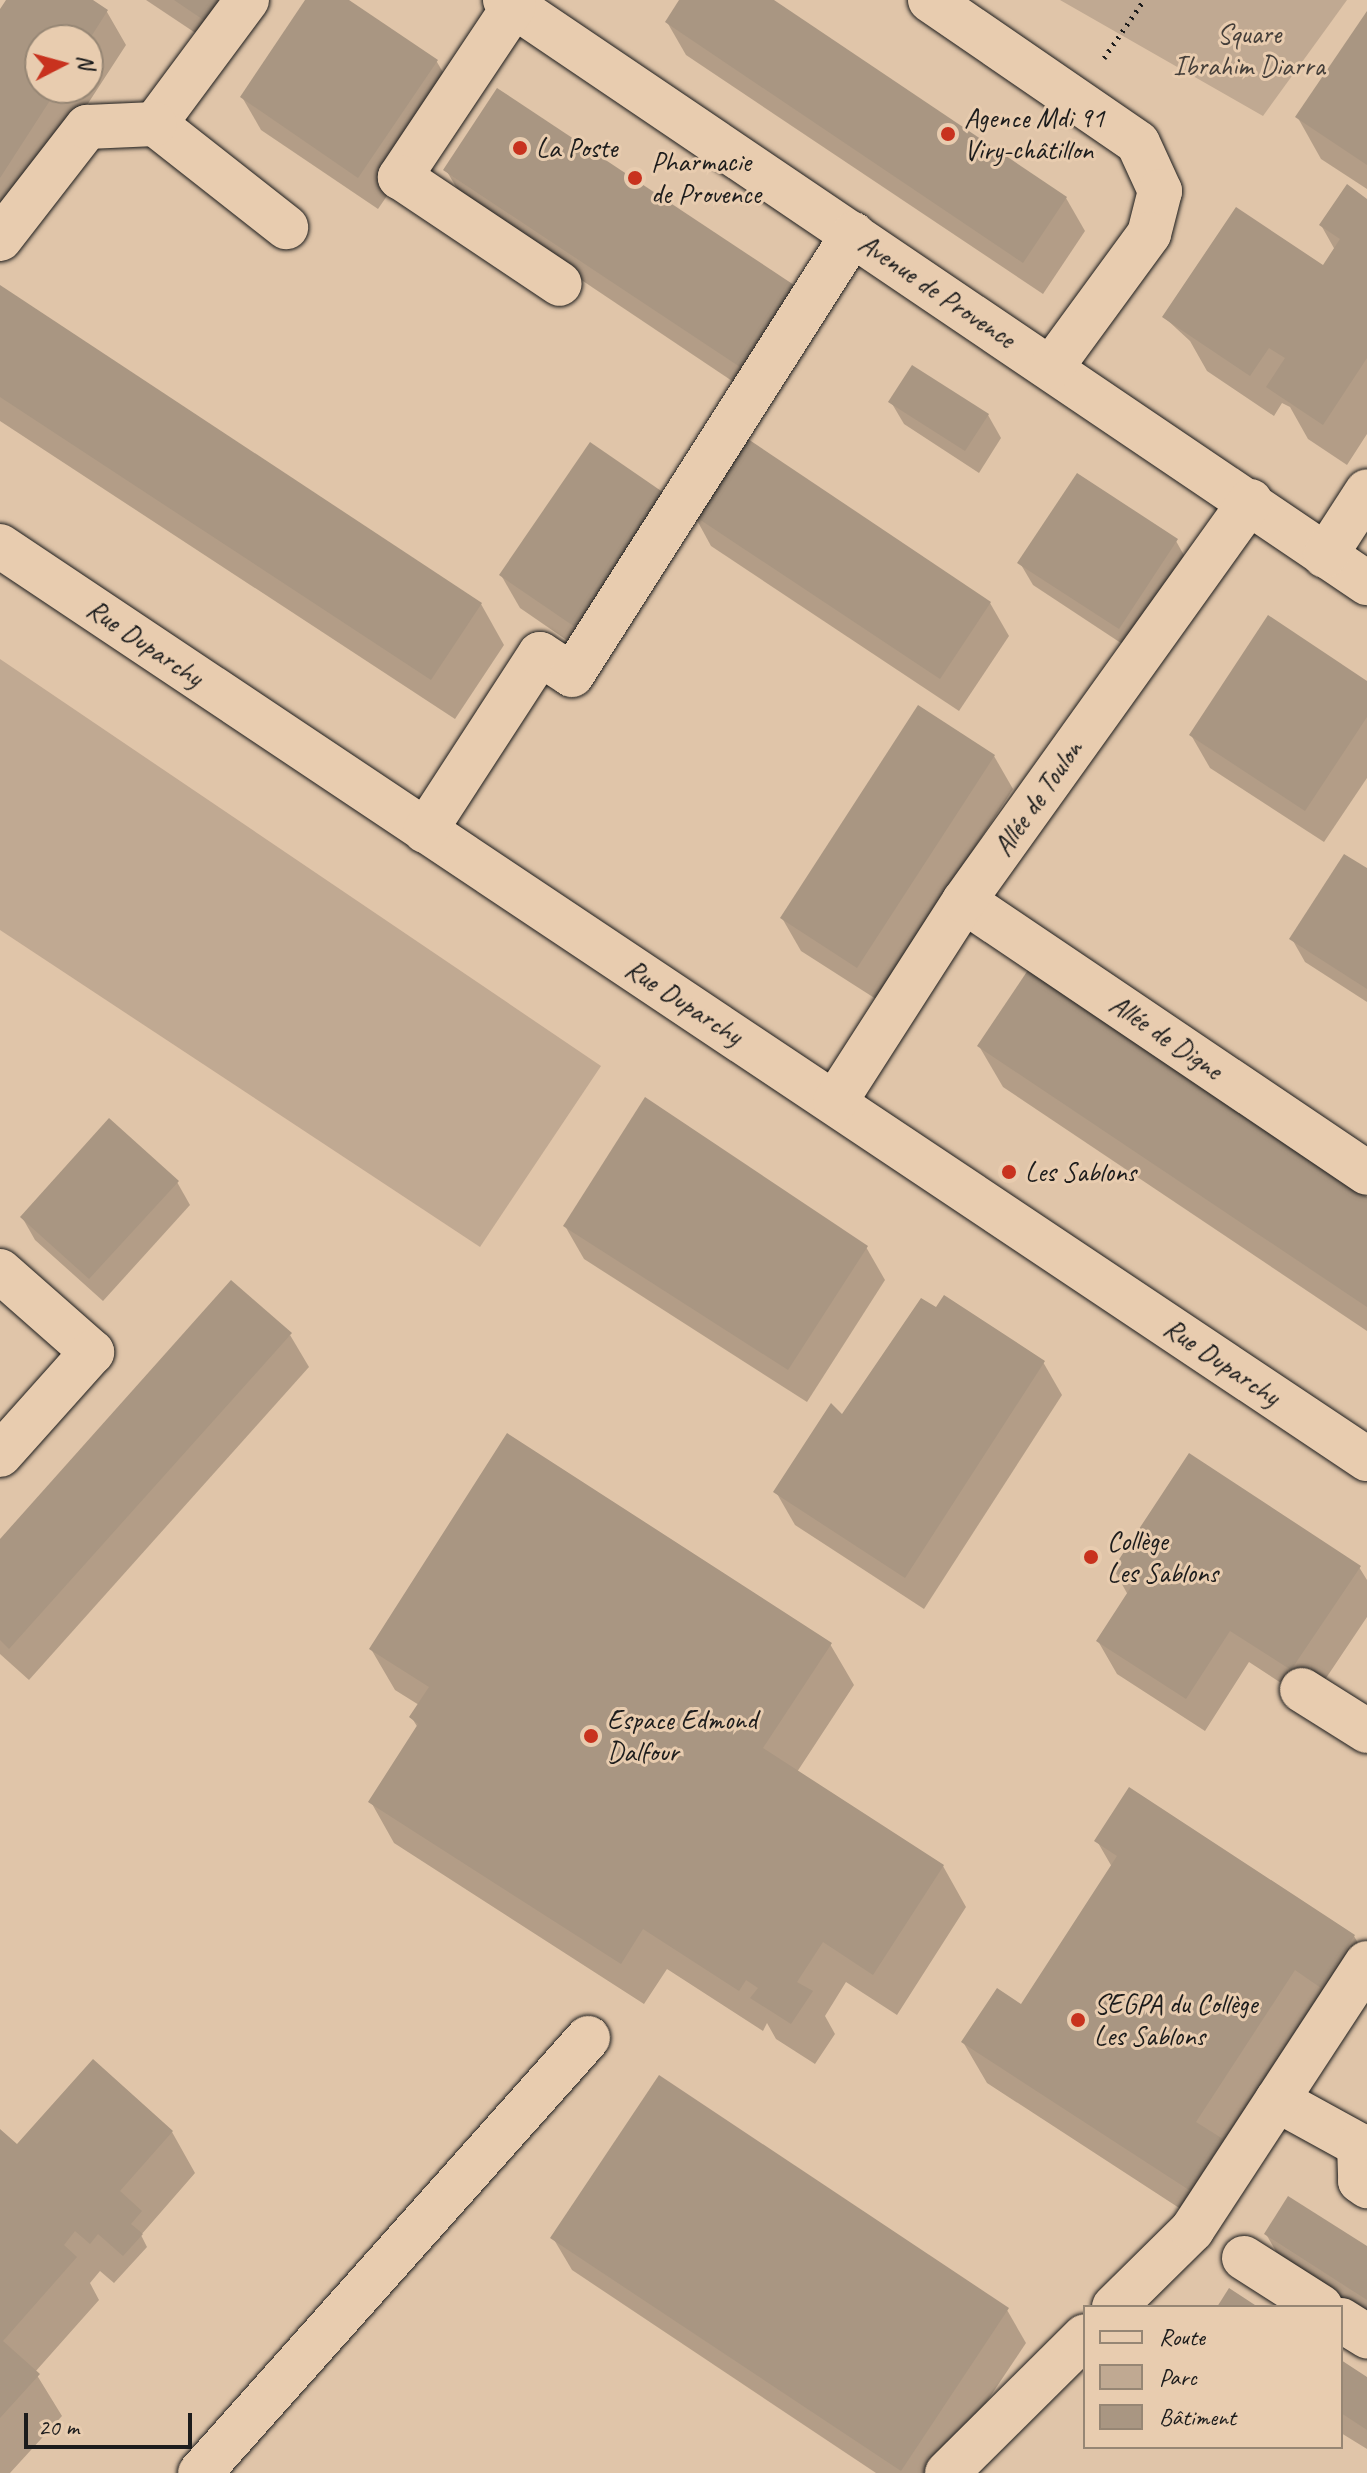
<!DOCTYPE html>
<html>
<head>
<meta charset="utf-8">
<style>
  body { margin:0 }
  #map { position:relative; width:1367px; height:2473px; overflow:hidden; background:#e0c5a9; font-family:Caveat,sans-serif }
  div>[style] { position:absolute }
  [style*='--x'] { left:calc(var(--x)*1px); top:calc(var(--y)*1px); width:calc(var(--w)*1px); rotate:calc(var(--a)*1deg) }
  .green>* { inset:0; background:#c0a992 }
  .shadow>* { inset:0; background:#0003 }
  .building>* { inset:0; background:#a99682 }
  .path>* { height:5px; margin-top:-2.5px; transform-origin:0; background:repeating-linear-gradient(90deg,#1c1c1c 0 2px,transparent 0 8px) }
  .roads { filter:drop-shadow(0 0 2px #1c1c1c) drop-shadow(0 0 2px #1c1c1c) }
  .minor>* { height:44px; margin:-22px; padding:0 22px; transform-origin:22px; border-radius:22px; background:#e8ccaf }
  .dots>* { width:22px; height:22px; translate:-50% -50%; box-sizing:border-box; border:4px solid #e8ccaf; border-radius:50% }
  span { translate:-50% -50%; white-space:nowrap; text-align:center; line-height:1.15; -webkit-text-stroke:6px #e8ccaf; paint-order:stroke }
  .park-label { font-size:28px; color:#453f3a }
  .poi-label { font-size:28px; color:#1c1c1c }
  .left { translate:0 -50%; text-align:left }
  .street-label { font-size:28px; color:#1c1c1c }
  .legend { position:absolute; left:1083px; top:2305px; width:260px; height:144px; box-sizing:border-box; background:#e8ccaf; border:2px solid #968674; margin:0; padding:10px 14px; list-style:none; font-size:24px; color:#1c1c1c }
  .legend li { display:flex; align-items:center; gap:16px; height:40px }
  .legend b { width:40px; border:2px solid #968674 }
  .north { position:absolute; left:24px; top:24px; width:80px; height:80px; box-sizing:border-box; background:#e8ccaf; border:2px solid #968674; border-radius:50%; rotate:84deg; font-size:22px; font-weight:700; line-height:32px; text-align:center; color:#1c1c1c }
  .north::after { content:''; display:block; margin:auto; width:28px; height:36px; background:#c8321e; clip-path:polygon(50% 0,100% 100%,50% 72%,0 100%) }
  .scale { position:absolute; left:24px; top:2413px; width:168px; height:36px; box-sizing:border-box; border:4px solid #1c1c1c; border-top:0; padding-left:10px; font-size:24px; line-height:28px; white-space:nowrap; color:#1c1c1c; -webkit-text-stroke:6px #e8ccaf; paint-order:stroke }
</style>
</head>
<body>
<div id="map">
  <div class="green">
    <i style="clip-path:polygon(1060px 0,1347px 0,1263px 116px)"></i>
    <i style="clip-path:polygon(0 659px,601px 1066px,480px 1247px,0 930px)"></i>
  </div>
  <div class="shadow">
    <i style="clip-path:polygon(evenodd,8px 0,89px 0,107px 12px,126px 45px,0 239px,0 13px,8px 0,40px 40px,88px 40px,88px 88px,40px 88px,40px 40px)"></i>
    <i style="clip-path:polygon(146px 0,258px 0,224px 52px)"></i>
    <i style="clip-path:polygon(307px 0,346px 0,437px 62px,456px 95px,378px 209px,261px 130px,242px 97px)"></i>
    <i style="clip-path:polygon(682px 0,771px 0,1066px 198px,1085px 231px,1043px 294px,686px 55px,667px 22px)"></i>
    <i style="clip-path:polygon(1367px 14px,1367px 189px,1321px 159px,1298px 118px)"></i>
    <i style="clip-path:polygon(497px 91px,793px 287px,812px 320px,759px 399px,465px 202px,446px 170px)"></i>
    <i style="clip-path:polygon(1367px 202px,1367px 434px,1347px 465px,1308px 439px,1290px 407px,1282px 403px,1274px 416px,1207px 371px,1190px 341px,1164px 317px,1324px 268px,1335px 250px,1321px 225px)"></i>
    <i style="clip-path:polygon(0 288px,481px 604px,504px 645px,455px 719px,0 421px)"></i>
    <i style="clip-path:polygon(891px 402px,988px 415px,1001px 438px,979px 473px,904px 424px)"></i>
    <i style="clip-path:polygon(590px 445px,594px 659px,520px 608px,501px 575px)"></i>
    <i style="clip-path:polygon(693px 513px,990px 603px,1009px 636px,959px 711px,711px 546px)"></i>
    <i style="clip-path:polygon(1176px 541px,1189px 564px,1133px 651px,1033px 585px,1020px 563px)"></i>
    <i style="clip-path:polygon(1367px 683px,1367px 778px,1324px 842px,1210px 768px,1191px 735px)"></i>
    <i style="clip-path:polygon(994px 756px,1013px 789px,876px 999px,801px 951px,782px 918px)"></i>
    <i style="clip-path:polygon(1367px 871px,1367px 1002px,1305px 962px,1292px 939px)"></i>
    <i style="clip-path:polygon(979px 1046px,1367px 1199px,1367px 1331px,1003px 1087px)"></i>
    <i style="clip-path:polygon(177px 1182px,190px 1205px,103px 1301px,35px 1240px,22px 1217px)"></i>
    <i style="clip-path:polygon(565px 1226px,866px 1247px,885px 1280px,807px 1402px,584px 1259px)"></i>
    <i style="clip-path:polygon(290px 1335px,309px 1367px,29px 1680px,0 1654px,0 1542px)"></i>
    <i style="clip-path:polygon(1043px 1362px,1062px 1395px,924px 1609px,795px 1525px,776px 1492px,843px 1417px)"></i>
    <i style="clip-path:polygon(1359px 1567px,1367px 1580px,1367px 1617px,1310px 1702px,1249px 1662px,1205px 1731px,1117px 1674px,1098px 1641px,1128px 1595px,1114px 1570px)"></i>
    <i style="clip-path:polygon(830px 1644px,854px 1685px,797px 1772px,943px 1866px,966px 1907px,897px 2015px,846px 1982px,825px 2016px,835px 2034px,815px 2064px,776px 2039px,767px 2023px,763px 2031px,667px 1969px,644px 2004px,394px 1843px,371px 1802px,418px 1728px,412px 1718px,419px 1705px,395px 1690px,371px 1649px)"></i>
    <i style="clip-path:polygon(1097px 1841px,1354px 1936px,1367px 1959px,1213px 2230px,987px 2083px,963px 2042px,1022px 2006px,1112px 1867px)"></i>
    <i style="clip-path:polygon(0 2131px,17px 2147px,172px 2132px,195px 2173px,141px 2235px,147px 2247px,114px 2283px,100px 2271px,90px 2283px,99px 2300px,35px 2372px,62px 2416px,10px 2473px,0 2473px)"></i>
    <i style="clip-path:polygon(1266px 2234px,1367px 2249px,1367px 2319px,1285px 2267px)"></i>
    <i style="clip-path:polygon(553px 2238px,1007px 2310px,1026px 2343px,939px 2473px,876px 2473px,572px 2270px)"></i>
    <i style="clip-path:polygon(1341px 2363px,1367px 2379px,1367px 2449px,1341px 2433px)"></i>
  </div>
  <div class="building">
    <i style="clip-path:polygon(6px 0,93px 0,108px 10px,89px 40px,40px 40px,40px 88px,58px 88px,0 178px,0 9px)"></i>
    <i style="clip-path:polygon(174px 0,218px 0,205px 21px)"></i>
    <i style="clip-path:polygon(305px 0,349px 0,438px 60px,358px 178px,240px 97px)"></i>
    <i style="clip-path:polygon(679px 0,774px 0,1067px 197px,1023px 263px,665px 22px)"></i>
    <i style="clip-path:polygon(1367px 11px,1367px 165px,1295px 117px)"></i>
    <i style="clip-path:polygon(497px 88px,794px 285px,740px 367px,443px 170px)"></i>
    <i style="clip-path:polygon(1347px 184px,1367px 199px,1367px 358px,1323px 425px,1266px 387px,1285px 358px,1269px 348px,1250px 376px,1162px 317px,1236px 207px,1323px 265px,1340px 239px,1319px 225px)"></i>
    <i style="clip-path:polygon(0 285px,482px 603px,431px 680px,0 397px)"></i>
    <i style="clip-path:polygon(912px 365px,989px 414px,965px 451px,888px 402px)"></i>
    <i style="clip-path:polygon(742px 435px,991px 602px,940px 679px,690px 513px)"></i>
    <i style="clip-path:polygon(590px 442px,667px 495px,575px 627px,499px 575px)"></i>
    <i style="clip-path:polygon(1077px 473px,1178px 539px,1119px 629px,1017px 563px)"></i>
    <i style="clip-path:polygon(1268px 615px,1367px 681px,1367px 717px,1305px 811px,1189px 735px)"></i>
    <i style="clip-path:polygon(918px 705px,995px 755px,857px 968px,780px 918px)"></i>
    <i style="clip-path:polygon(1344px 854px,1367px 868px,1367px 989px,1289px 939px)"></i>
    <i style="clip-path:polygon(1028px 970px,1367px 1197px,1367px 1307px,977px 1046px)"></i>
    <i style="clip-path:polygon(645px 1097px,868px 1246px,788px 1370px,563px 1226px)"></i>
    <i style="clip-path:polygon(109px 1118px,179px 1181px,89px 1279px,20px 1217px)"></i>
    <i style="clip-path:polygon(231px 1280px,292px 1333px,9px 1649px,0 1640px,0 1539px)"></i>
    <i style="clip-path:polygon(944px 1295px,1045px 1361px,905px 1578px,773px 1492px,831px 1403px,842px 1414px,921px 1298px,936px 1307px)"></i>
    <i style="clip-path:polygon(507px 1433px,832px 1643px,763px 1748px,944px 1865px,873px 1975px,823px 1942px,797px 1982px,813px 1991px,791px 2024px,750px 1998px,758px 1988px,746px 1980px,739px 1991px,643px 1929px,621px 1964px,368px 1802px,418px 1724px,409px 1717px,429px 1687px,369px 1649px)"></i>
    <i style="clip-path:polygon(1189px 1453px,1361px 1566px,1291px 1670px,1230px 1631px,1186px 1699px,1096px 1641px,1133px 1584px,1112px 1570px)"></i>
    <i style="clip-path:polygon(1129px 1787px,1355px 1935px,1321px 1988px,1295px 1970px,1196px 2122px,1223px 2139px,1189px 2190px,961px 2042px,997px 1988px,1021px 2004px,1117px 1856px,1094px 1841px)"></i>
    <i style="clip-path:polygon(93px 2059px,173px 2131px,120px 2191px,142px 2211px,131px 2224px,143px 2234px,123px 2256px,98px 2234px,90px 2244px,75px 2231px,64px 2245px,77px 2257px,3px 2341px,40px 2374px,0 2418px,0 2129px,17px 2144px)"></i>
    <i style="clip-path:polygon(659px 2075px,1009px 2308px,901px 2471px,550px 2238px)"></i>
    <i style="clip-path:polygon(1288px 2196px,1367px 2246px,1367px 2300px,1264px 2234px)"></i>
    <i style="clip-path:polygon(1229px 2288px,1258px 2307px,1217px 2307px)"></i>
    <i style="clip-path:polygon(1341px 2360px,1367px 2377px,1367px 2430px,1341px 2413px)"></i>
  </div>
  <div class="path">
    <i style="--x:1104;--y:58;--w:70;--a:-55.4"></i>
  </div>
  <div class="roads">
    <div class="minor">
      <i style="--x:247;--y:0;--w:154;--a:126.6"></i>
      <i style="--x:155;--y:124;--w:167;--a:38.2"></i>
      <i style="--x:505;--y:0;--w:1041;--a:34.07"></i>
      <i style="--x:930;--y:0;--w:252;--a:34.5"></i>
      <i style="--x:1138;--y:143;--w:53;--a:65.4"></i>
      <i style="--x:1160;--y:191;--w:44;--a:104.3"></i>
      <i style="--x:1149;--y:234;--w:166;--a:126.2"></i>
      <i style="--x:514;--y:6;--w:206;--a:123.7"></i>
      <i style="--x:400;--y:177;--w:192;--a:33.8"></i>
      <i style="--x:0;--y:239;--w:142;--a:-52.2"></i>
      <i style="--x:87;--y:127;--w:68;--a:-2.5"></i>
      <i style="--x:0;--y:546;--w:1644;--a:33.74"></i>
      <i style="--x:1325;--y:556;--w:77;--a:-57.1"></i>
      <i style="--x:425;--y:831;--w:211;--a:-57"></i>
      <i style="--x:540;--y:654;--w:38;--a:33"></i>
      <i style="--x:572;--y:675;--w:523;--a:-57.5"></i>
      <i style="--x:964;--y:901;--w:486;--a:34"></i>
      <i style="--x:835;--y:1102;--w:239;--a:-57.3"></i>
      <i style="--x:964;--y:901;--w:492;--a:-54.4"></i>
      <i style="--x:0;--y:1271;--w:123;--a:41.4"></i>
      <i style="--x:92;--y:1352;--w:138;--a:131.8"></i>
      <i style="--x:1302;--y:1690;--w:77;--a:32.2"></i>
      <i style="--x:1277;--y:2100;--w:94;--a:28.8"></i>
      <i style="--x:1359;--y:2145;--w:36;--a:88"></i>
      <i style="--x:1360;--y:2181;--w:9;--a:36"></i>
      <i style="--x:1244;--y:2258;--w:91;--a:32.5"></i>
      <i style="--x:1114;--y:2307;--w:110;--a:-44.6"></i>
      <i style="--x:1192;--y:2230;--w:319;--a:-56.8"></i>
      <i style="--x:1341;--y:2320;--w:31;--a:32"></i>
      <i style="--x:200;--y:2473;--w:583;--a:-48.27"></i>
      <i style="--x:947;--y:2473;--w:194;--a:-44.8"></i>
    </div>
  </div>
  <div class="dots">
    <i style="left:948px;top:134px;background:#c8321e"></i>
    <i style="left:520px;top:148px;background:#c8321e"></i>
    <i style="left:635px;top:178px;background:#c8321e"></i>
    <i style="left:1009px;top:1172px;background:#c8321e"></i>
    <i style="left:1091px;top:1557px;background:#c8321e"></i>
    <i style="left:591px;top:1736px;background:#c8321e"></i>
    <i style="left:1078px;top:2020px;background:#c8321e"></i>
  </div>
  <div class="park-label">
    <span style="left:1249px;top:50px">Square<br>Ibrahim Diarra</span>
  </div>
  <div class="poi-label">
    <span class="left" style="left:964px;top:134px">Agence Mdi 91<br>Viry-châtillon</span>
    <span class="left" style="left:536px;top:148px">La Poste</span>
    <span class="left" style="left:651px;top:178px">Pharmacie<br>de Provence</span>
    <span class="left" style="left:1025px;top:1172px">Les Sablons</span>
    <span class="left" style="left:1107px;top:1557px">Collège<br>Les Sablons</span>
    <span class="left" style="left:607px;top:1736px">Espace Edmond<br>Dalfour</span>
    <span class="left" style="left:1094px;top:2020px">SEGPA du Collège<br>Les Sablons</span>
  </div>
  <div class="street-label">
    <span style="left:937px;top:291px;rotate:34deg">Avenue de Provence</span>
    <span style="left:145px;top:643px;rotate:34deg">Rue Duparchy</span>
    <span style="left:1038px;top:798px;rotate:-55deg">Allée de Toulon</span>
    <span style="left:684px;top:1002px;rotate:33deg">Rue Duparchy</span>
    <span style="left:1166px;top:1037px;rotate:34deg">Allée de Digne</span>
    <span style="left:1222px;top:1362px;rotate:34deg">Rue Duparchy</span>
  </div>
  <ul class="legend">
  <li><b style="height:10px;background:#e8ccaf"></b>Route</li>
  <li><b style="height:22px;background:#c0a992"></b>Parc</li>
  <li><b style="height:22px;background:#a99682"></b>Bâtiment</li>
  </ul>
  <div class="north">N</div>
  <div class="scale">20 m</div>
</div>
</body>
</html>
